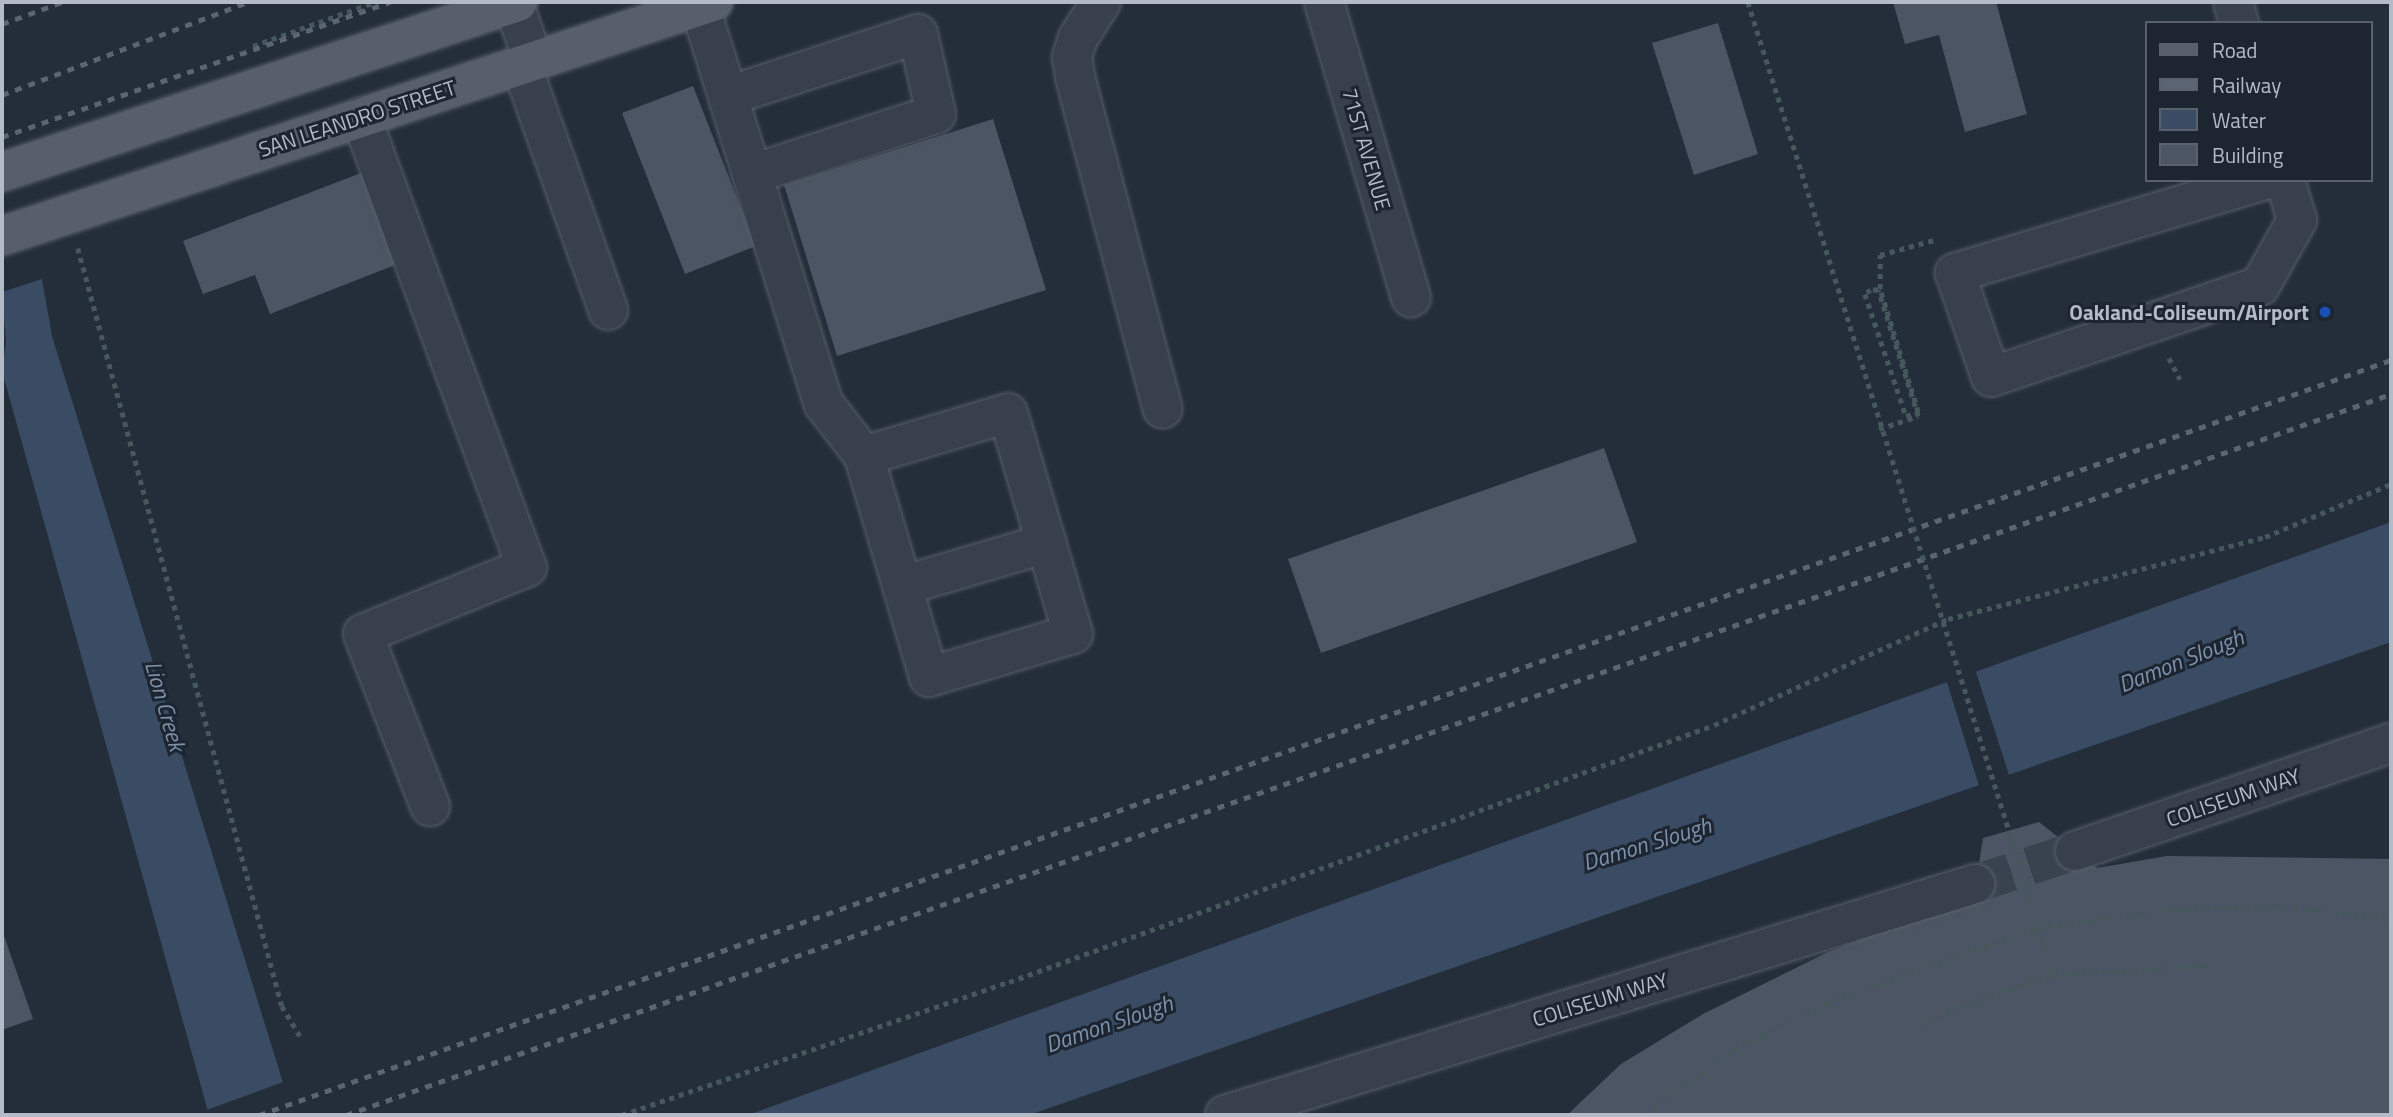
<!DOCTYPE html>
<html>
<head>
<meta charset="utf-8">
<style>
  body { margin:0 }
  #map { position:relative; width:2393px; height:1117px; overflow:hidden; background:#242e3b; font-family:"Titillium Web",sans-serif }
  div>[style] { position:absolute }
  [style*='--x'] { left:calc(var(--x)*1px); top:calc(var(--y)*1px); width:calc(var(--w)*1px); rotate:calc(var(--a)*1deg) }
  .water>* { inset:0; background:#3a4c63 }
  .pier>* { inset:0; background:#242e3b }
  .building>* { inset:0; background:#4b5563 }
  .minor-tunnel>* { height:38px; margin-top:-19px; transform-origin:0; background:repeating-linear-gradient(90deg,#394350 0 38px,transparent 0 57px) }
  .path>* { height:4.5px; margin-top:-2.25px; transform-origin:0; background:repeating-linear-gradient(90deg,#46585b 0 5px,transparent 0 10px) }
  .roads { filter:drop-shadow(0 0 2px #565e69) drop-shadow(0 0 2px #565e69) }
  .minor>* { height:38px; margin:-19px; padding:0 19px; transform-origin:19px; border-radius:19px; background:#38404b }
  .major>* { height:38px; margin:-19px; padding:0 19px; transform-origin:19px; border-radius:19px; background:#565f6b }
  .rail>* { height:5px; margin-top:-2.5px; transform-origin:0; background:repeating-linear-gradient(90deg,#5a6472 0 7px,transparent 0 14px) }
  .path-bridge>* { height:4.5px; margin-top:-2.25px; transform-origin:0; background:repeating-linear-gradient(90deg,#46585b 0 5px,transparent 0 10px) }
  .dots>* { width:19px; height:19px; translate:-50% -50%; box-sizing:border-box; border:4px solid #1d2530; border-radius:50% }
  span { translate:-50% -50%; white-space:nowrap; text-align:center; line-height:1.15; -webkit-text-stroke:6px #1d2530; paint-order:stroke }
  .street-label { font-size:21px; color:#b3bbc6 }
  .poi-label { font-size:21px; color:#b3bbc6; font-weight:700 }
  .right { translate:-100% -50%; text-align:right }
  .water-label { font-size:23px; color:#7c92ac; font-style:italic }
  .frame { position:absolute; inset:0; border:4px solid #b3bbc6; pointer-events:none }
  .legend { position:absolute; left:2145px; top:21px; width:228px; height:161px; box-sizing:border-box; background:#1d2530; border:2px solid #59616c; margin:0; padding:9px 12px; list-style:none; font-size:21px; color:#b3bbc6 }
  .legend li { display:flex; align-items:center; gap:14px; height:35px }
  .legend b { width:35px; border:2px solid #59616c }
</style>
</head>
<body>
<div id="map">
  <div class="water">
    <i style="clip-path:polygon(42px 279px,52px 336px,293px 1115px,209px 1115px,2px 371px,6px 343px,2px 292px)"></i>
    <i style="clip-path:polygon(2391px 522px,2391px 642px,1029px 1115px,748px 1115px)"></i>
  </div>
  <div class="pier">
    <i style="clip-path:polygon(1975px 669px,2010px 778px,1980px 789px,1946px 679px)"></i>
    <i style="clip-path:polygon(286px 1081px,296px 1115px,205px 1115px,204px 1111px)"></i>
  </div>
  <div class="building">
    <i style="clip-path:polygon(1893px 2px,1996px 2px,2027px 114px,1965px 132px,1939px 35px,1905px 44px)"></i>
    <i style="clip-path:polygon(1718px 23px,1758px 154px,1694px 175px,1652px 43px)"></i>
    <i style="clip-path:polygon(693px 86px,756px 246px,685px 274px,622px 113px)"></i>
    <i style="clip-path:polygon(993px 119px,1046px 290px,837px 356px,784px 185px)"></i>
    <i style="clip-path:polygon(361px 173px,395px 265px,270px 314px,255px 275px,203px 294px,183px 241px)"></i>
    <i style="clip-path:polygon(1604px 448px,1637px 542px,1321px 653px,1288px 559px)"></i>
    <i style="clip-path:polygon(2039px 822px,2097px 868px,2167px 856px,2391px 859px,2391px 1115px,1567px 1115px,1621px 1064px,1703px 1014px,1828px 952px,1974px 896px,1983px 838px)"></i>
    <i style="clip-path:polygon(2px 930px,33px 1019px,2px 1030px)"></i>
  </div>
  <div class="minor-tunnel">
    <i style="--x:1975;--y:884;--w:105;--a:-18.3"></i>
  </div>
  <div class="path">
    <i style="--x:253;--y:46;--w:130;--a:-19.8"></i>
    <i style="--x:78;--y:248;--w:785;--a:74.94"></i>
    <i style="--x:282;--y:1006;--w:37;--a:59"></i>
    <i style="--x:2169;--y:358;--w:24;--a:62"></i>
    <i style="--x:1906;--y:416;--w:13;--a:-18"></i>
    <i style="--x:1918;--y:412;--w:129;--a:-107.2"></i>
    <i style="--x:1880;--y:289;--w:34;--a:-90"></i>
    <i style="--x:1880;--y:255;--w:56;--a:-15.5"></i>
    <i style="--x:2031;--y:900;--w:78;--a:74.4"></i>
    <i style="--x:1919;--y:1026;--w:66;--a:-24.2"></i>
    <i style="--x:1979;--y:999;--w:77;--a:-18.2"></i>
    <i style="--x:2052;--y:975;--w:157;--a:-3.6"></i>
    <i style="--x:622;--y:1115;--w:409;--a:-19"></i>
    <i style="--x:1009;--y:982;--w:750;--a:-20.03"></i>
    <i style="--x:1714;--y:725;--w:257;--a:-24.4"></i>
    <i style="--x:1948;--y:619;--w:327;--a:-14.5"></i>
    <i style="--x:2265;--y:537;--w:137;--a:-22.8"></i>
    <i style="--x:1645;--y:1115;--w:120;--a:-36.2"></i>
    <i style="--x:1742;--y:1044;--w:101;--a:-25.8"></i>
    <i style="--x:1833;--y:1000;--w:218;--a:-19.6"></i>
    <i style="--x:2038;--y:927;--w:137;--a:-7.5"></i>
    <i style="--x:2174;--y:909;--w:109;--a:-1.6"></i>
    <i style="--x:2283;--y:906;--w:109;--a:6.9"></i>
  </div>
  <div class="roads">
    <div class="minor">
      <i style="--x:513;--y:2;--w:61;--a:71"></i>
      <i style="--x:1101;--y:2;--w:43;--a:122.6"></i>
      <i style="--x:1078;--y:38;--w:20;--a:108"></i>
      <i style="--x:1072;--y:57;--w:20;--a:81"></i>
      <i style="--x:1075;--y:77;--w:343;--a:75.2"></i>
      <i style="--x:1324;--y:2;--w:308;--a:73.6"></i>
      <i style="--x:2233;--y:2;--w:22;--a:74"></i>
      <i style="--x:700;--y:7;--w:416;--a:72.7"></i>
      <i style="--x:824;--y:404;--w:66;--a:52.4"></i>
      <i style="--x:864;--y:456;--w:150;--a:-16.6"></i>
      <i style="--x:1008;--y:413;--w:230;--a:73.6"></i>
      <i style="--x:1073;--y:634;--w:150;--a:163.4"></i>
      <i style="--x:929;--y:677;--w:230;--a:-106.4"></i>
      <i style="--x:521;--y:64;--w:261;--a:70.5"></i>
      <i style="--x:728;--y:96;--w:200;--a:-18.1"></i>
      <i style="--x:918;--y:34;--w:82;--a:77.3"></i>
      <i style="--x:936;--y:114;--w:194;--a:161.9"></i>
      <i style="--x:361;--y:117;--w:480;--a:69.8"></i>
      <i style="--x:527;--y:567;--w:177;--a:157.8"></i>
      <i style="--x:363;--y:634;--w:185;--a:68.7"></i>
      <i style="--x:2265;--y:180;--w:324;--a:163.3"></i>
      <i style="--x:1955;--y:273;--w:110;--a:70.9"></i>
      <i style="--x:1991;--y:377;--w:284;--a:-18.7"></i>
      <i style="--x:2260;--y:286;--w:76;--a:-60.7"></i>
      <i style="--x:2297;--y:220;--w:42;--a:-106.7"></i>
      <i style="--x:902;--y:586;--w:151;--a:-16.5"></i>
      <i style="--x:2075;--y:851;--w:334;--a:-18.9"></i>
      <i style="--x:1225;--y:1115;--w:785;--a:-17.12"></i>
    </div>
    <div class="major">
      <i style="--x:2;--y:172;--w:543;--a:-18.23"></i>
      <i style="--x:2;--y:236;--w:749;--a:-18.22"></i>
    </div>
  </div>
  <div class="rail">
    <i style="--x:2;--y:24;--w:64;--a:-20.1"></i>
    <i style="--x:2;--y:95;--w:263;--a:-20.7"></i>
    <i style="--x:2;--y:137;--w:411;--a:-19.2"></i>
    <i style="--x:259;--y:1115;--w:2262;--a:-19.5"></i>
    <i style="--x:346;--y:1115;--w:2168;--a:-19.42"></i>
  </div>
  <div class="path-bridge">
    <i style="--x:1748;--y:2;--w:942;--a:72.51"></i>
    <i style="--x:1879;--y:429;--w:41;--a:-18.4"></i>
    <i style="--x:1918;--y:416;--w:132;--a:-107.6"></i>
    <i style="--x:1878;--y:290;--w:7;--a:180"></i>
    <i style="--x:1871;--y:290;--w:7;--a:146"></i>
    <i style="--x:1865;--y:294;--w:129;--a:71.4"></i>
  </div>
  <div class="dots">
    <i style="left:2325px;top:312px;background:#1a4fb4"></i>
  </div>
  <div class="street-label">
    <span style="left:357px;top:118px;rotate:-18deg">SAN LEANDRO STREET</span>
    <span style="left:1367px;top:149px;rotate:74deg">71ST AVENUE</span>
    <span style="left:2233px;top:797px;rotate:-19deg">COLISEUM WAY</span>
    <span style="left:1600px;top:999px;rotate:-17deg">COLISEUM WAY</span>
  </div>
  <div class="poi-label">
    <span class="right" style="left:2309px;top:312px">Oakland-Coliseum/Airport</span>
  </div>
  <div class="water-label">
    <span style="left:2181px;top:661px;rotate:-22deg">Damon Slough</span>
    <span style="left:165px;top:706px;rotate:74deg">Lion Creek</span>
    <span style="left:1647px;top:844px;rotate:-17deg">Damon Slough</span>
    <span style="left:1109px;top:1024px;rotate:-19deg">Damon Slough</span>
  </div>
  <div class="frame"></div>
  <ul class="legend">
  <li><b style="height:9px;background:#565f6b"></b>Road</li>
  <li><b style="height:9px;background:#5a6472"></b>Railway</li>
  <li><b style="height:19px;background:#3a4c63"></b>Water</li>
  <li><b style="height:19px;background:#4b5563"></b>Building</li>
  </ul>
</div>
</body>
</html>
